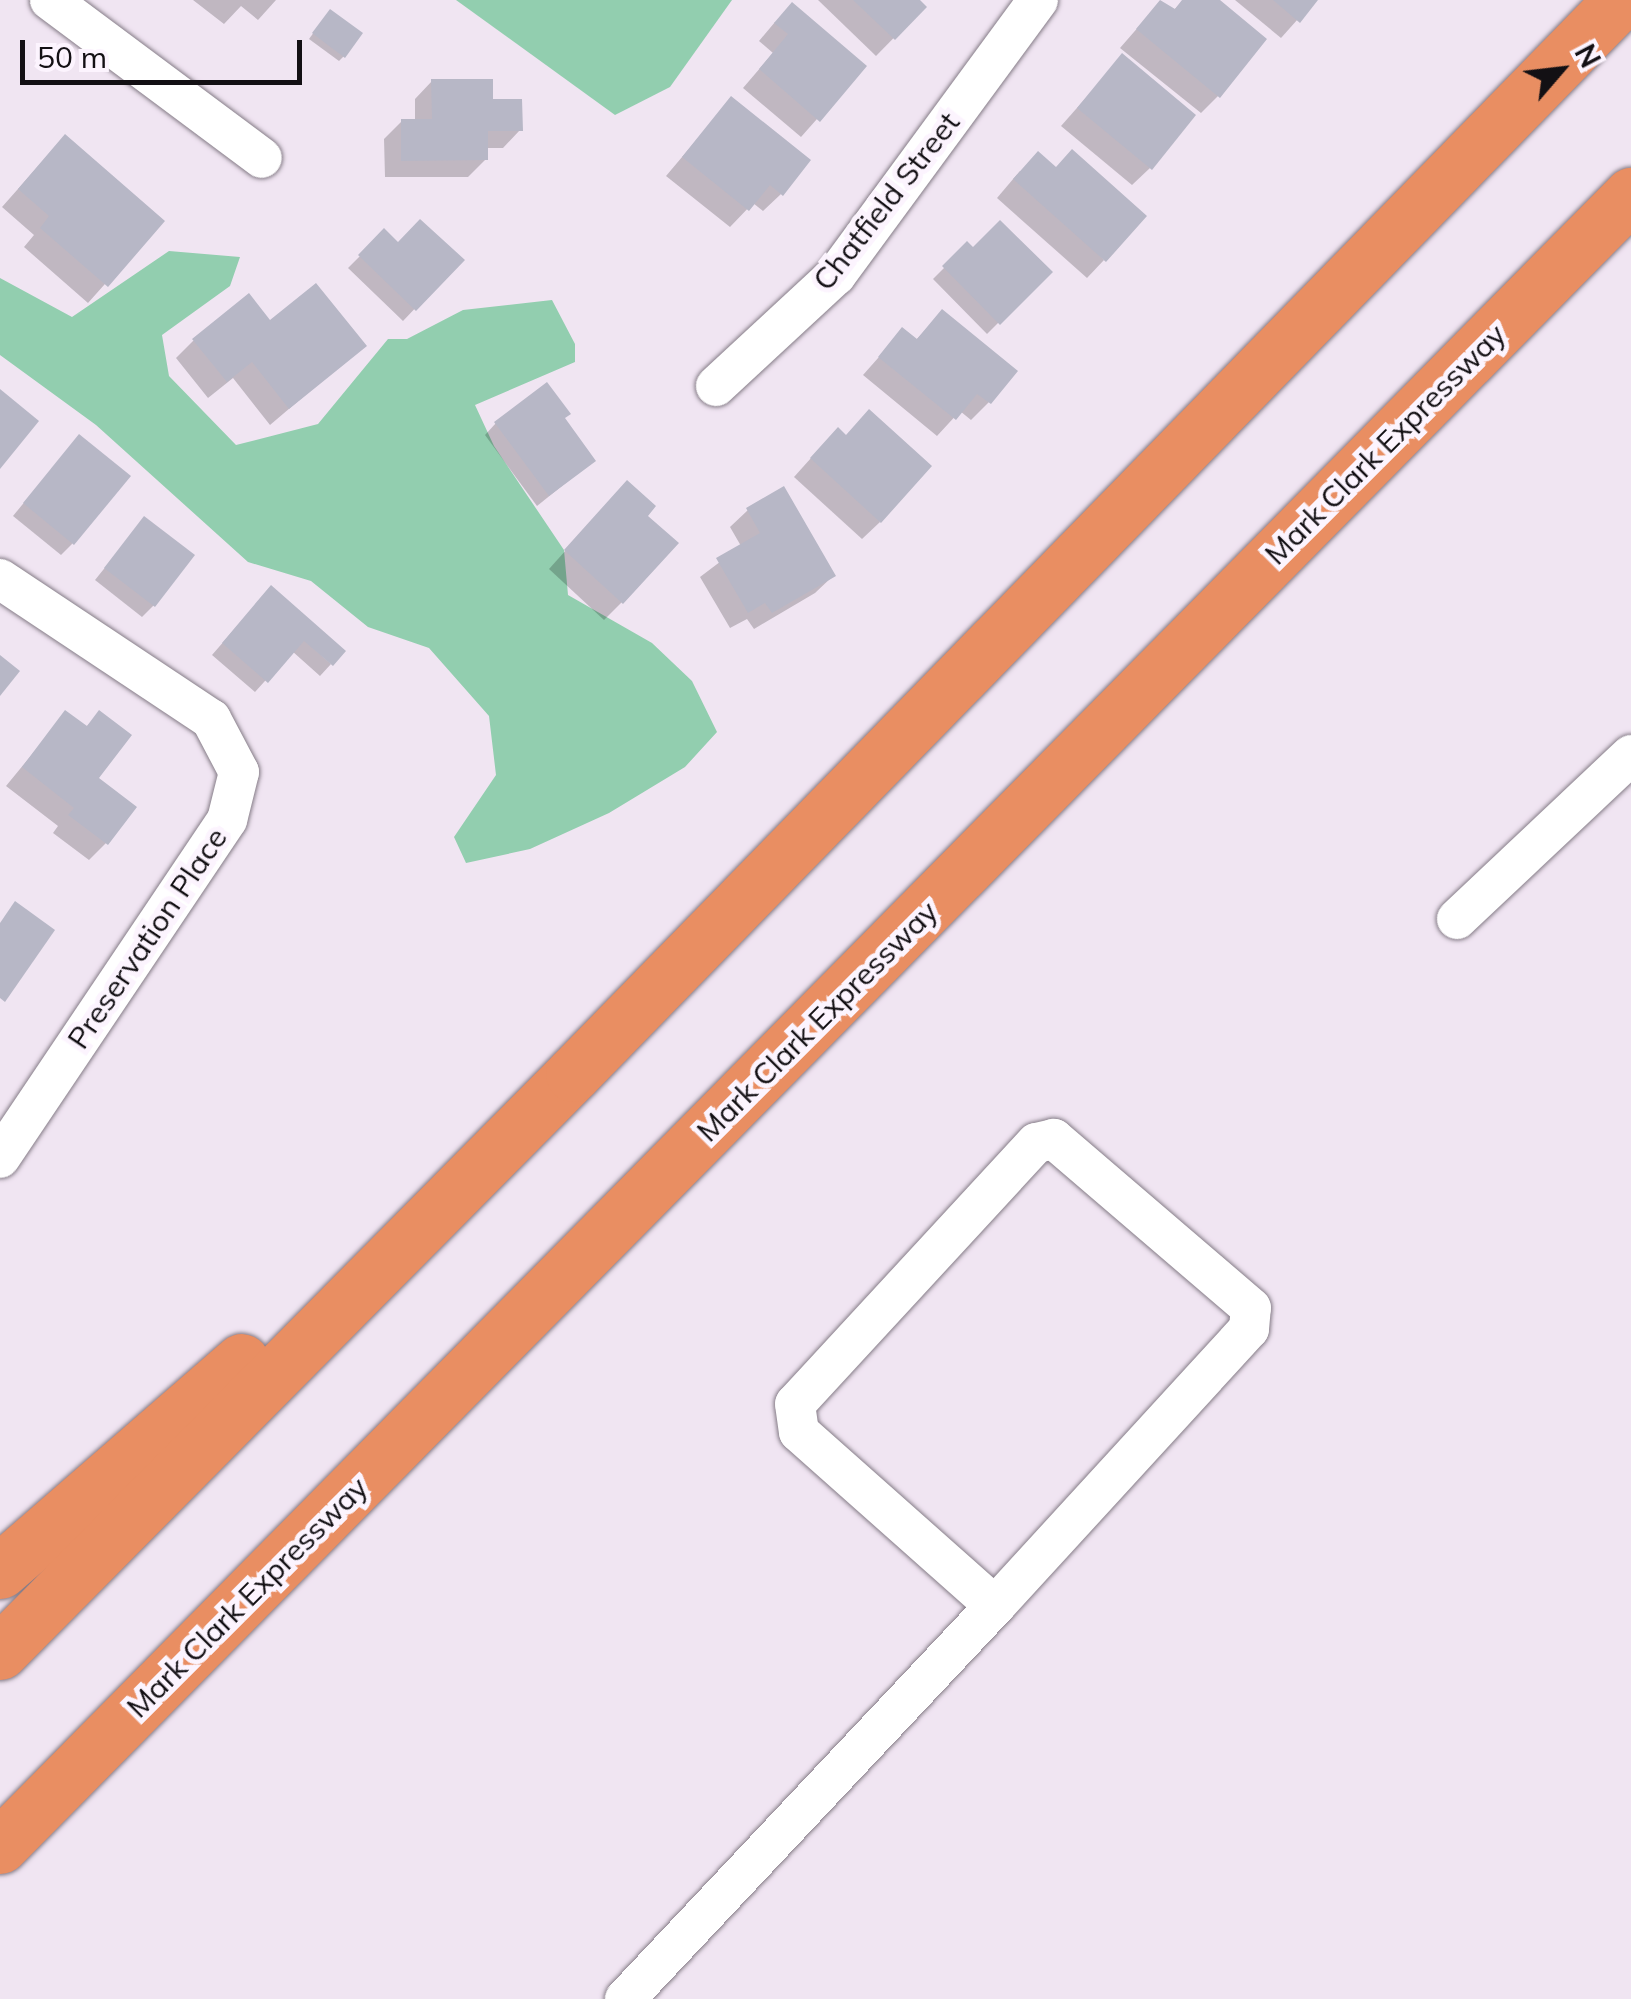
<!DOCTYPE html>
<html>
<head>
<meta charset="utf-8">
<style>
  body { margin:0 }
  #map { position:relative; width:1631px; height:1999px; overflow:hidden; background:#f0e5f2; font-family:Mulish,sans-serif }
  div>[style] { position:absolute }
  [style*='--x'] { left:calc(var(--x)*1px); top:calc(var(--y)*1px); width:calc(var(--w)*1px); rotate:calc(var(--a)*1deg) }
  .green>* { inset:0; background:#92ceaf }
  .shadow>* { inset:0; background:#0003 }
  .building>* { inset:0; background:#b7b7c6 }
  .roads { filter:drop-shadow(0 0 2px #857c87) drop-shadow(0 0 2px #857c87) }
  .minor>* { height:40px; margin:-20px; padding:0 20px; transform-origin:20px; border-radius:20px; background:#fff }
  .highway>* { height:55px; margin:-27.5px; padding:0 27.5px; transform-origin:27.5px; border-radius:27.5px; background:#e98e62 }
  span { translate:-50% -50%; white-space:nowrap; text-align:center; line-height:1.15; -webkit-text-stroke:10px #fcf4fe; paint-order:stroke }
  .street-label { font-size:30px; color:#131014 }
  .north { position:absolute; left:1511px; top:20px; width:100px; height:100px; -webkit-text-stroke:8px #fcf4fe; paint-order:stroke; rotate:62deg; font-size:28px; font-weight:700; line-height:40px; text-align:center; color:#131014 }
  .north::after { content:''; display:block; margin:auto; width:35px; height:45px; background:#131014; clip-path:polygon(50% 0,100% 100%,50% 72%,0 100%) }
  .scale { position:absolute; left:20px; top:40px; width:282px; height:45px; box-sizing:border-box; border:5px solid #131014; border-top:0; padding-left:12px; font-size:30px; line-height:35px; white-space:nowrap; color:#131014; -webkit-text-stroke:8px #fcf4fe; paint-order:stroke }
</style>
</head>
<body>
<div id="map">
  <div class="green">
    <i style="clip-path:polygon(456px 0,732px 0,670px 87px,615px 115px)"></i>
    <i style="clip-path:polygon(169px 251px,240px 257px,230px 286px,162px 335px,169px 376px,236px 445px,318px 424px,388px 339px,407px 339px,463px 310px,552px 300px,575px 344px,575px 362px,475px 405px,494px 446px,564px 550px,568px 595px,652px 643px,692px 681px,717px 732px,685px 767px,609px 813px,530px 849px,466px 863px,454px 837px,496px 775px,489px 716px,429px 648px,368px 627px,311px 581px,248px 562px,96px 425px,0 355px,0 278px,72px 317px)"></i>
  </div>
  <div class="shadow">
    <i style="clip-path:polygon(193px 0,276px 0,258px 20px,241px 6px,224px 24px)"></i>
    <i style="clip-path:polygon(818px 0,917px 0,924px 7px,876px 56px)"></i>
    <i style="clip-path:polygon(1183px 0,1216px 0,1218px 96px,1201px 113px,1120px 48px,1161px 1px,1173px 11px)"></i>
    <i style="clip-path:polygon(1235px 0,1315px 0,1281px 38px)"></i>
    <i style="clip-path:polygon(325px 17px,344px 56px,339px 61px,309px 39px)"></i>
    <i style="clip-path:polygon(775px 22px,864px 66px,801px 137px,743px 88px,773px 53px,759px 41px)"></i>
    <i style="clip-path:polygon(1122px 57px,1150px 168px,1132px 185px,1061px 126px)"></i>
    <i style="clip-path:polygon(432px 81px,491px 101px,520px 130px,503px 148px,485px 148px,486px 159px,468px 177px,385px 177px,384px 139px,402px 121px,415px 121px,415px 99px)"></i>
    <i style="clip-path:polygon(731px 99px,781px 194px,763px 211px,753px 203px,730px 227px,666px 176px)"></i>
    <i style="clip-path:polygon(48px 155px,161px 221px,88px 303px,24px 247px,34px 235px,2px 207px)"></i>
    <i style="clip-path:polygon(1020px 171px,1104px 260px,1087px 278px,997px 198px)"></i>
    <i style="clip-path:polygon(384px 232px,398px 245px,461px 260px,403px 321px,348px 268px)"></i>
    <i style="clip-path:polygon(967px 245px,973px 251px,1049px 272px,987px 334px,933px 279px)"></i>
    <i style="clip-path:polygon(942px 312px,989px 402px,971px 420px,960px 411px,937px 436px,863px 375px,902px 331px,915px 341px)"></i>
    <i style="clip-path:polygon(270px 323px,363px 346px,270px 425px,233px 378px,208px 398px,176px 358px,193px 341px)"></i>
    <i style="clip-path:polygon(562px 419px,593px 461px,537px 506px,485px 435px,496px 423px)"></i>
    <i style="clip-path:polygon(845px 438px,880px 522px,862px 539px,794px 477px,820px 448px)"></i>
    <i style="clip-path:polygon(68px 449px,72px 544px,61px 555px,13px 516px)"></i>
    <i style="clip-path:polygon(610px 501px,622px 602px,604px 620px,549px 569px)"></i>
    <i style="clip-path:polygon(748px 510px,833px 576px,815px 593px,754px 629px,747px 619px,730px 628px,700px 577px,741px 546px,730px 527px)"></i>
    <i style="clip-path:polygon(144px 519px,154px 605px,142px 617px,95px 580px)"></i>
    <i style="clip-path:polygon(260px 600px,331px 664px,320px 676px,292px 651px,255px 692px,212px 655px)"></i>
    <i style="clip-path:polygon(66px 713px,85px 728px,100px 713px,96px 779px,106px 843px,89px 860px,53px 833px,58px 826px,6px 786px)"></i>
  </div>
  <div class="building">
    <i style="clip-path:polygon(853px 0,920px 0,927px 7px,895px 40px)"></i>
    <i style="clip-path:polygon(1160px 0,1175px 9px,1182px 0,1220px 0,1267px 39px,1220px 98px,1136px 29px)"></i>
    <i style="clip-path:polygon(1273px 0,1318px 0,1300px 23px)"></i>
    <i style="clip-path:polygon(792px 2px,867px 66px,820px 122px,759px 69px,788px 34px,774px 23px)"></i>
    <i style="clip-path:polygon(330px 9px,363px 33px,345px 58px,312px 33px)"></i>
    <i style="clip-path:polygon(1122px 53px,1196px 115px,1152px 170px,1077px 108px)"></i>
    <i style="clip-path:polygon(431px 79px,493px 79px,493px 99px,522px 99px,523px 131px,488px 131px,488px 160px,401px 161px,401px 119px,432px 119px)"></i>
    <i style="clip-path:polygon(731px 96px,811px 160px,783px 196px,770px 185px,749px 211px,682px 157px)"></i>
    <i style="clip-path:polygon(65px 134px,165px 221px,108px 287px,40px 228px,49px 216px,18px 189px)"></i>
    <i style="clip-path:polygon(1072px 149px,1147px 216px,1106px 262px,1013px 179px,1038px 151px,1056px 167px)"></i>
    <i style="clip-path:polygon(420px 219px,465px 260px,416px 311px,358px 255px,384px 228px,398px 242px)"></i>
    <i style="clip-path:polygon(1000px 220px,1053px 272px,1000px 325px,942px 266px,967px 241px,973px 247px)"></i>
    <i style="clip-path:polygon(316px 283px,367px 346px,289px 409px,252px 362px,227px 382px,192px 339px,249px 293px,270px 320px)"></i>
    <i style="clip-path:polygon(942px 309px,1018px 371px,991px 404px,977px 394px,956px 420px,878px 357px,902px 327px,917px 339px)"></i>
    <i style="clip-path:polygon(547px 382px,571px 414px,565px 418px,596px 461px,549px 496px,494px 422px)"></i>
    <i style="clip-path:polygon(0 389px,39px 421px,0 469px)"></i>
    <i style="clip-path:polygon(869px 409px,932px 466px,881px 523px,810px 458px,838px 427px,846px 435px)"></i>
    <i style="clip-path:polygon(79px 434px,131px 476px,74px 545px,23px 503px)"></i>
    <i style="clip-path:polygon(627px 480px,656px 506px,648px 516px,679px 543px,623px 604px,564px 550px)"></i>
    <i style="clip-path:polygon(784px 486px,836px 576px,772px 613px,765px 603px,748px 613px,716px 558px,760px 533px,746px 508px)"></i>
    <i style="clip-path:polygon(144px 516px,195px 555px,155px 607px,104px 568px)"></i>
    <i style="clip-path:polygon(271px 585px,346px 651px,333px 666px,304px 641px,268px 683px,222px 643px)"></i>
    <i style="clip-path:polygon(0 655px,20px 671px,0 696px)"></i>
    <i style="clip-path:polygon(65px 710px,87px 726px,99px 710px,132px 735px,99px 778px,137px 807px,108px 845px,68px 815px,74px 808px,22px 767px)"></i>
    <i style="clip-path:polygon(15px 901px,55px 930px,5px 1002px,0 998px,0 923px)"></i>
  </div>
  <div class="roads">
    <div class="minor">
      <i style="--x:50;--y:0;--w:264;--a:36.7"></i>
      <i style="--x:716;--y:386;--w:163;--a:-42.8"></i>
      <i style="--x:836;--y:275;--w:341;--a:-53.7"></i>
      <i style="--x:0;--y:579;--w:253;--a:33.6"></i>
      <i style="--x:211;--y:719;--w:60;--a:62.2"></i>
      <i style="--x:239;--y:772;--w:49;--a:104"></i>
      <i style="--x:227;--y:820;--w:407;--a:123.9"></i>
      <i style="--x:1457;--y:919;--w:239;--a:-43.3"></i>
      <i style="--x:625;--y:1999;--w:540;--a:-46.73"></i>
      <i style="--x:995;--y:1606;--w:376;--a:-47.5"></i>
      <i style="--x:1249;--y:1329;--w:21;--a:-85"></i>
      <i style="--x:1251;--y:1308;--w:260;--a:-139.4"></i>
      <i style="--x:1054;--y:1139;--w:18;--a:167"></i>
      <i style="--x:1036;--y:1143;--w:355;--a:132.7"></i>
      <i style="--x:795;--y:1404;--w:28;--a:82"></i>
      <i style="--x:799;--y:1432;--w:262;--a:41.6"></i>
    </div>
    <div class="highway">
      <i style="--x:0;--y:1571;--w:320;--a:-41"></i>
      <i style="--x:0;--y:1652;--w:814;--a:-45.25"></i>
      <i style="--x:573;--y:1074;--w:1501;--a:-45.7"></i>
      <i style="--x:0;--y:1846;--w:2321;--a:-45.35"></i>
    </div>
  </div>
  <div class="street-label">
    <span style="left:886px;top:201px;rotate:-52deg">Chatfield Street</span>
    <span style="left:1385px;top:444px;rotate:-45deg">Mark Clark Expressway</span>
    <span style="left:147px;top:938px;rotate:-56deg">Preservation Place</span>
    <span style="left:817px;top:1021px;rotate:-45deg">Mark Clark Expressway</span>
    <span style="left:247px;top:1597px;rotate:-45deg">Mark Clark Expressway</span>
  </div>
  <div class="north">N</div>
  <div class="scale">50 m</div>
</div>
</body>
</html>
